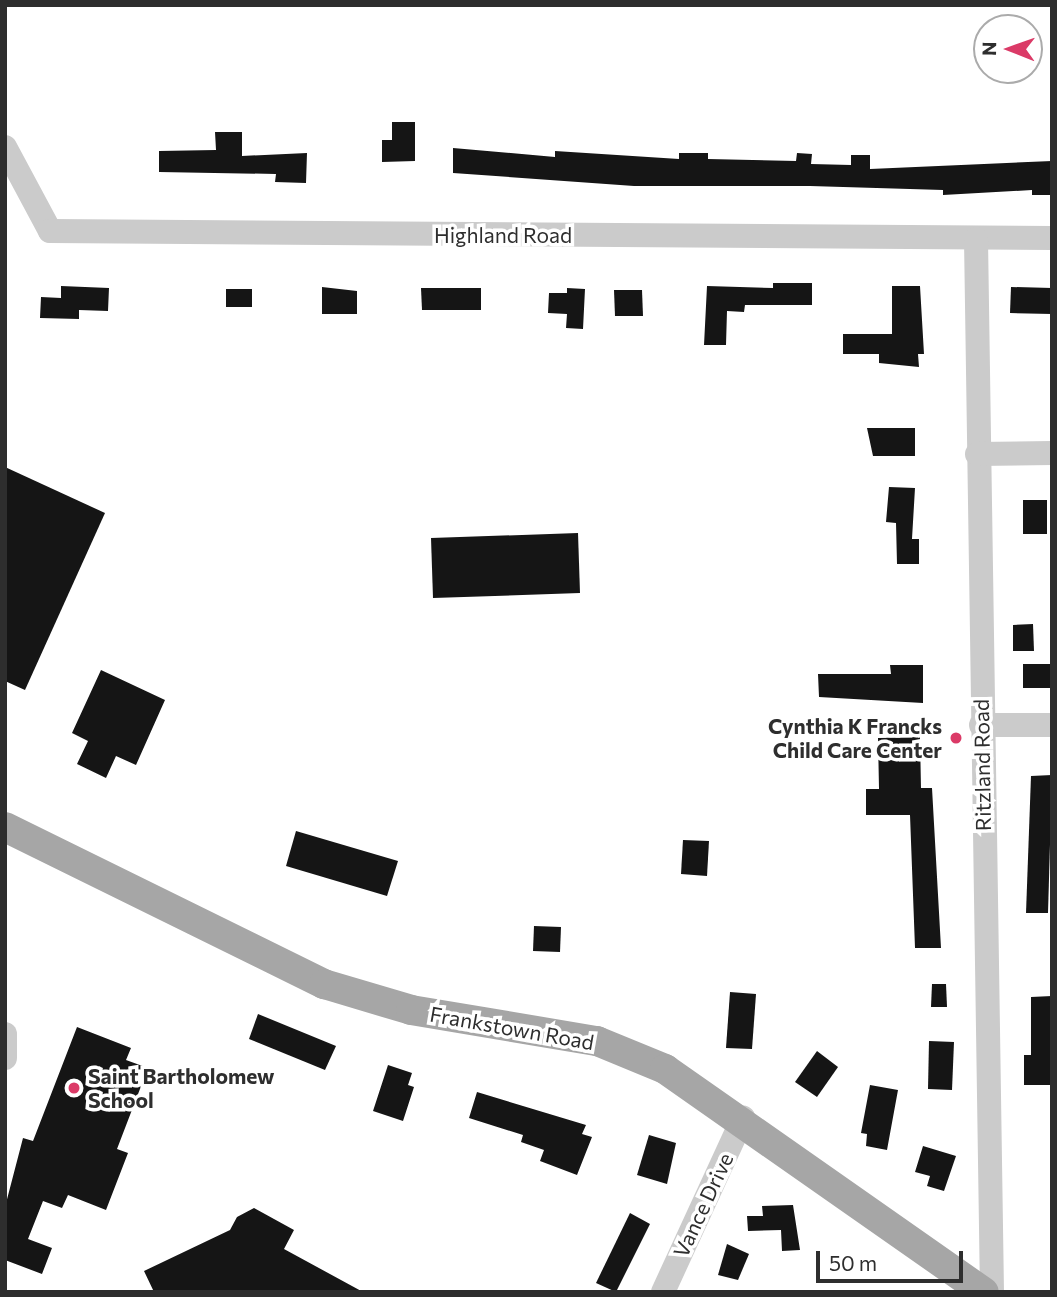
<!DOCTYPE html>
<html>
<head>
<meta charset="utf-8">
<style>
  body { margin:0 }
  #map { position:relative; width:1057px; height:1297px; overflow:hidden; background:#fff; font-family:Commissioner,sans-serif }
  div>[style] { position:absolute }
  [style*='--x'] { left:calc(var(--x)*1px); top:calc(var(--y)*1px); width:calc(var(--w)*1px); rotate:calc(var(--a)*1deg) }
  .building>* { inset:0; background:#151515 }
  .minor>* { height:24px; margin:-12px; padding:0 12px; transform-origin:12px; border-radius:12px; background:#cbcbcb }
  .major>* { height:30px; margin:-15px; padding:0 15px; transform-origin:15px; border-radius:15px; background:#a6a6a6 }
  .dots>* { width:19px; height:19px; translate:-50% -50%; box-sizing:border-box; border:4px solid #fff; border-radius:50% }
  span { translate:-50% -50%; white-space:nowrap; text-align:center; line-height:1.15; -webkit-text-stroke:7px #fff; paint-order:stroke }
  .street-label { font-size:21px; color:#2e2e2e }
  .poi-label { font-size:21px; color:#2e2e2e; font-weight:700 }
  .right { translate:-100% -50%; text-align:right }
  .left { translate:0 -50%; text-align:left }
  .frame { position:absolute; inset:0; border:7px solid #2e2e2e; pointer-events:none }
  .north { position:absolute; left:973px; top:14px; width:70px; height:70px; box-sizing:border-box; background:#fff; border:2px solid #ababab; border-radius:50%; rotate:271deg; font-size:19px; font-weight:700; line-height:28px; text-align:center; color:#2e2e2e }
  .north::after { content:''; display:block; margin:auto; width:24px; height:32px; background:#db3a67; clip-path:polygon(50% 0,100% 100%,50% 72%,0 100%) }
  .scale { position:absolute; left:816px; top:1251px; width:147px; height:32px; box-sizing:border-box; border:4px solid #2e2e2e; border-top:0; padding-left:9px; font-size:21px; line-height:24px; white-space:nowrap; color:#2e2e2e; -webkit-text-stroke:5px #fff; paint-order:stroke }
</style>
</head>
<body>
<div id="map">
  <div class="building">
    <i style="clip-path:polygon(392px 122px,415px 122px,415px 161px,382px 162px,382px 140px,392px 140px)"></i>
    <i style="clip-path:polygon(215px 132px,242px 132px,242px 156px,307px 153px,306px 183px,275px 182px,276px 174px,159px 172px,159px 151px,216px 150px)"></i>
    <i style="clip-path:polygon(453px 148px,555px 157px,555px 151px,679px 159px,679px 153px,708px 153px,708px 159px,796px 161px,797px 153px,812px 154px,811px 164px,851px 165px,851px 155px,870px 155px,870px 169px,1052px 161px,1052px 185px,1050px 195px,1032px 195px,1032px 190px,943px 195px,943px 190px,810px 186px,634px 186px,453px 173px)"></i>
    <i style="clip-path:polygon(773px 283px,812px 283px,812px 305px,745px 305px,744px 312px,727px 311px,726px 345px,704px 345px,707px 286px,773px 288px)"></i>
    <i style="clip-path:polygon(61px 286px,109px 288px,108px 311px,79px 310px,79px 319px,40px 318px,41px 297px,61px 298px)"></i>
    <i style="clip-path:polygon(892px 286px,920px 286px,924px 354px,918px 354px,919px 367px,879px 363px,879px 354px,843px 354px,843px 334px,892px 334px)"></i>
    <i style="clip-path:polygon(322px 287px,357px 291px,357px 314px,322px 314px)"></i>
    <i style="clip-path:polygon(1011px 287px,1052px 288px,1052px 314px,1010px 313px)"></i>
    <i style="clip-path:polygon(421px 288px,481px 288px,481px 310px,422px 310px)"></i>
    <i style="clip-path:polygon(567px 288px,585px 289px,583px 329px,566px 328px,567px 314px,548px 313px,549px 293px,567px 293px)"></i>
    <i style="clip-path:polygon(226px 289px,252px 289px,252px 307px,226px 307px)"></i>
    <i style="clip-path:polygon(614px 290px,642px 290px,643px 316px,615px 316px)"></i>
    <i style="clip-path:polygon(867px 428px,915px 428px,915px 456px,873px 456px)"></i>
    <i style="clip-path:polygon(5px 467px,105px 513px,25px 690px,5px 681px)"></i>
    <i style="clip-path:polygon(889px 487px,915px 488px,912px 539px,919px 539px,919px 564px,897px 564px,896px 523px,886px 522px)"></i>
    <i style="clip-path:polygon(1023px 500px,1047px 500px,1047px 534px,1023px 534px)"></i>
    <i style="clip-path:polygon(578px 533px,580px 593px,433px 598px,431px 538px)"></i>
    <i style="clip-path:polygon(1033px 624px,1034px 651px,1013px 651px,1013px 625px)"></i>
    <i style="clip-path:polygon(1023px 664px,1052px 664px,1052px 688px,1023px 688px)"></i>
    <i style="clip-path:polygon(890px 665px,923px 665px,923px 703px,819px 697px,818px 674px,891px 674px)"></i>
    <i style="clip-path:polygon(101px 670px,165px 700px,136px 765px,116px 756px,106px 778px,77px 764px,88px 741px,72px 733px)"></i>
    <i style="clip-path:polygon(920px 737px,921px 788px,932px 788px,941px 948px,915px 948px,910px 815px,866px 815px,866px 789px,879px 789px,878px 738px)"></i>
    <i style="clip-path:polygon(1052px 775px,1048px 913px,1026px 913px,1031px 776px)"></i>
    <i style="clip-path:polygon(296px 831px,398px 861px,387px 896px,286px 866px)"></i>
    <i style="clip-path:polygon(683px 840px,709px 841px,707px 876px,681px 874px)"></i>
    <i style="clip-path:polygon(534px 926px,561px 927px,560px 952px,533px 951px)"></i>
    <i style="clip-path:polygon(932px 984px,946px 984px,947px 1007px,931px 1007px)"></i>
    <i style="clip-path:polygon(730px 992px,756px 994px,752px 1049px,726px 1048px)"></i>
    <i style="clip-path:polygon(1052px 996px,1052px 1085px,1024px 1085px,1024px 1055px,1031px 1055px,1031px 997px)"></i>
    <i style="clip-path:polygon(258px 1014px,336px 1046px,325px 1070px,249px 1039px)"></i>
    <i style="clip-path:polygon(77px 1027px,131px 1048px,126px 1060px,148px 1068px,117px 1149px,128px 1153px,106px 1210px,68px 1195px,62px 1208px,43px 1201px,28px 1239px,52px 1248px,42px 1274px,5px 1260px,5px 1207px,23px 1138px,33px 1141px)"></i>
    <i style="clip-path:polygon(929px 1041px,954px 1042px,952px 1090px,928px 1089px)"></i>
    <i style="clip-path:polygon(817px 1051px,838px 1067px,817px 1097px,795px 1082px)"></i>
    <i style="clip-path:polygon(388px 1065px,412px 1073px,408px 1085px,414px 1087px,403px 1121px,373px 1111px)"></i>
    <i style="clip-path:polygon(870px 1085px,898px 1090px,887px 1150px,866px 1146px,867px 1134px,861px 1133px)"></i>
    <i style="clip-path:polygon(477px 1092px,586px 1125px,582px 1134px,592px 1137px,577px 1175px,540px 1161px,544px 1150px,521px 1142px,523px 1135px,469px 1118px)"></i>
    <i style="clip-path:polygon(649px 1135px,676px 1143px,667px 1184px,637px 1175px)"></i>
    <i style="clip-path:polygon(923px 1146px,956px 1156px,944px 1191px,927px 1186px,930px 1176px,915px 1172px)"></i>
    <i style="clip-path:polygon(793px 1205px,800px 1250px,782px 1251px,781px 1230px,748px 1231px,747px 1216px,763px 1216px,762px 1206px)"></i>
    <i style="clip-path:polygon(254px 1208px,294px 1230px,284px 1249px,363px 1292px,154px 1292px,144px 1271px,230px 1230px,237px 1217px)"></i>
    <i style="clip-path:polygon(630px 1213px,650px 1224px,616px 1292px,596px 1283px)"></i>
    <i style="clip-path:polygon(727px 1244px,749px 1254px,738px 1280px,718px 1275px)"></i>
  </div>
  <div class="minor">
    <i style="--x:5;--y:147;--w:95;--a:61.8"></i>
    <i style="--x:50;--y:231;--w:1002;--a:0.4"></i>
    <i style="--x:976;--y:239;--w:1053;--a:89.13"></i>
    <i style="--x:977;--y:454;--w:75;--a:-0.8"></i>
    <i style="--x:981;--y:725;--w:71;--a:0"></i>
    <i style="--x:5;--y:1034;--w:24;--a:90"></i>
    <i style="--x:663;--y:1292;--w:192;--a:-65.3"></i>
  </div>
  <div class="major">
    <i style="--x:5;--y:827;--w:356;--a:26.2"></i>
    <i style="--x:324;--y:984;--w:91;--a:16.6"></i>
    <i style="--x:411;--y:1010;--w:189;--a:9.5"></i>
    <i style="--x:597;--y:1041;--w:74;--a:22.4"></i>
    <i style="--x:665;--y:1069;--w:389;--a:35"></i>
  </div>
  <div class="dots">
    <i style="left:956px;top:738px;background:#db3a67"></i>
    <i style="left:74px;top:1088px;background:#db3a67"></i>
  </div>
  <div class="street-label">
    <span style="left:503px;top:235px">Highland Road</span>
    <span style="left:982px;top:765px;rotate:-91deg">Ritzland Road</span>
    <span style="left:512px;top:1028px;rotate:10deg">Frankstown Road</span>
    <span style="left:703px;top:1205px;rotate:-65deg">Vance Drive</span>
  </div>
  <div class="poi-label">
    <span class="right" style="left:942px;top:738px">Cynthia K Francks<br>Child Care Center</span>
    <span class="left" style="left:88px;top:1088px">Saint Bartholomew<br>School</span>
  </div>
  <div class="frame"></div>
  <div class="north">N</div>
  <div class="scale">50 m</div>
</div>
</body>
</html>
